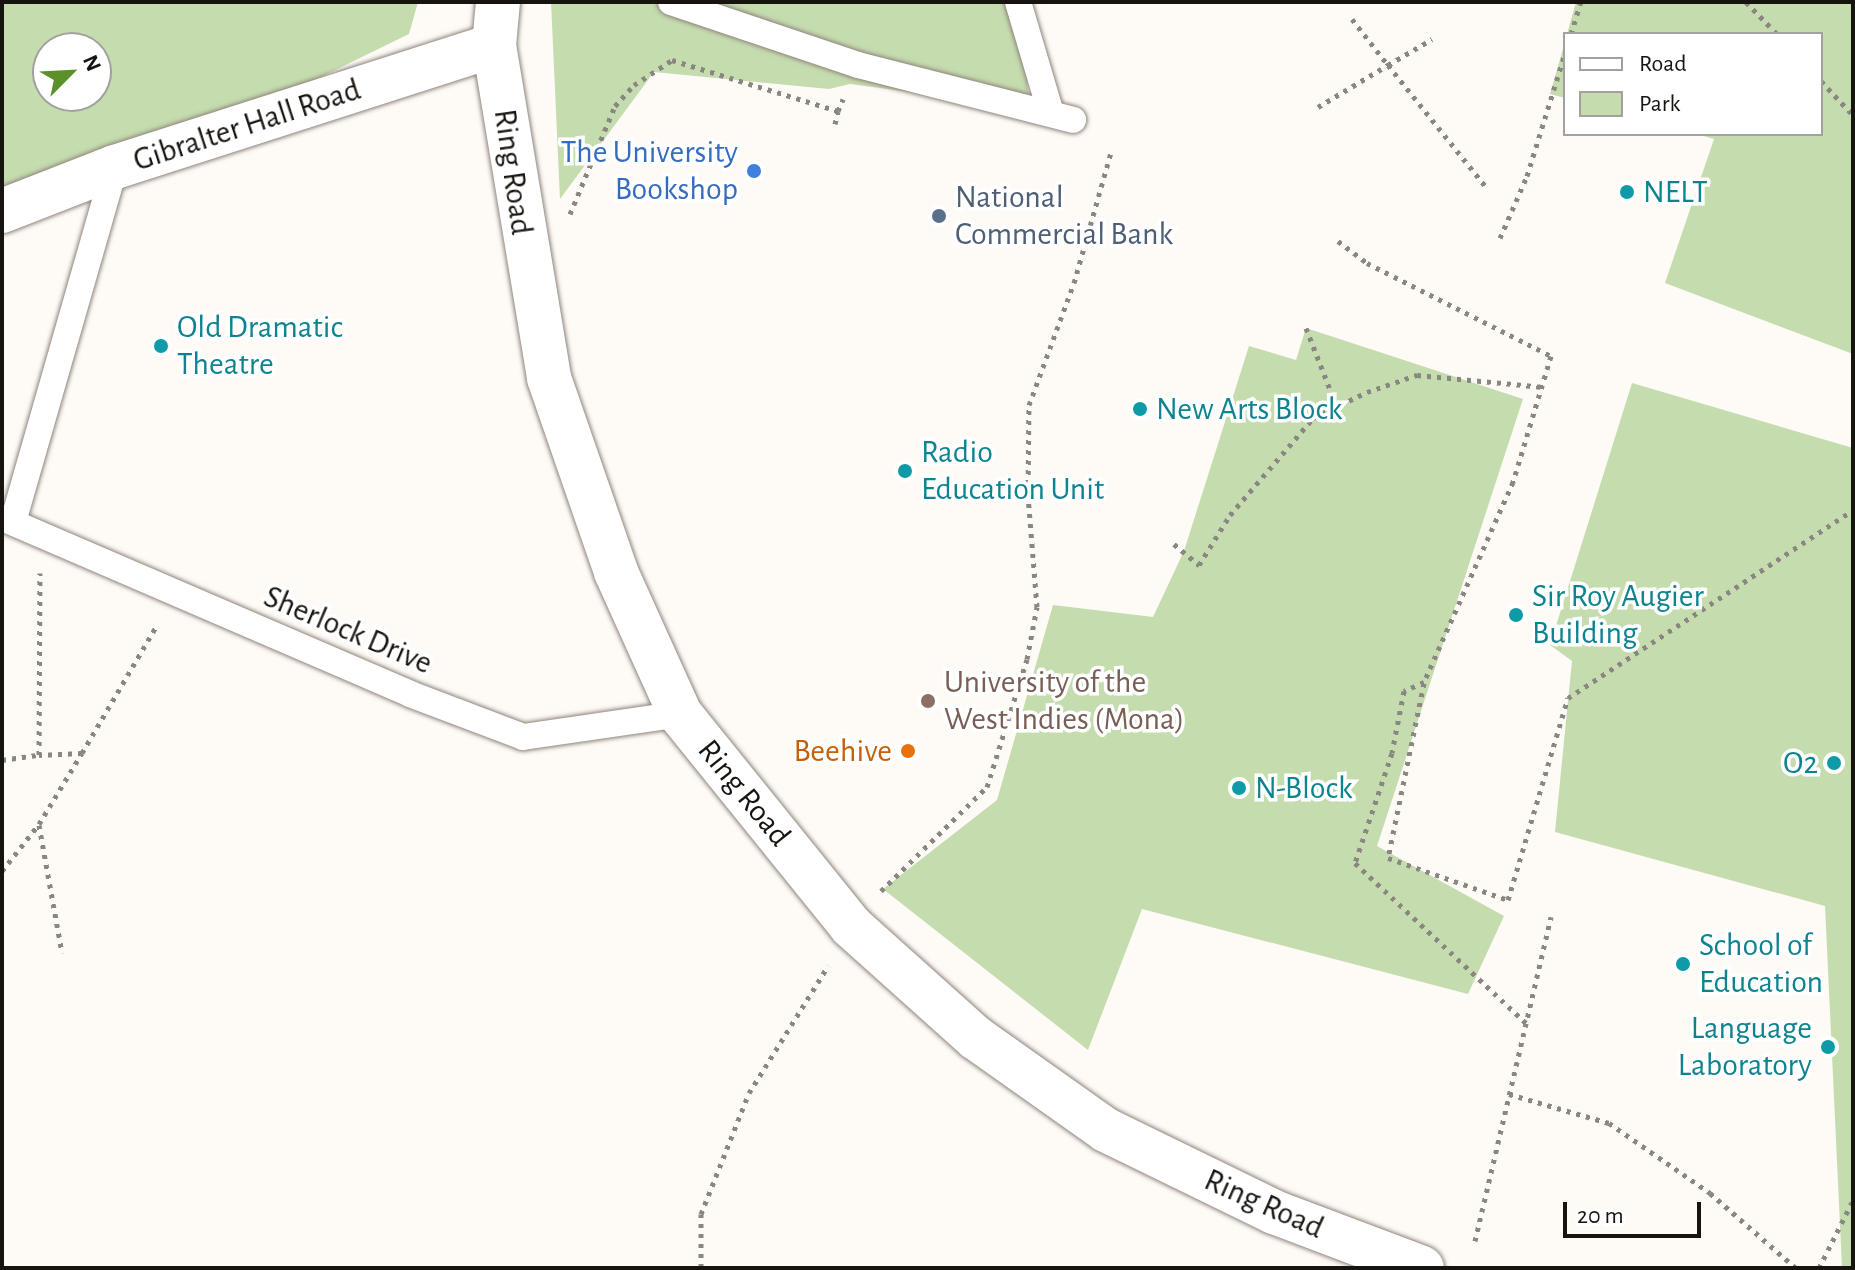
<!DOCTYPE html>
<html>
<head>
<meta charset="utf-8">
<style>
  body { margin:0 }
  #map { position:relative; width:1855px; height:1270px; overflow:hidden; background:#fefaf6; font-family:"Alegreya Sans",sans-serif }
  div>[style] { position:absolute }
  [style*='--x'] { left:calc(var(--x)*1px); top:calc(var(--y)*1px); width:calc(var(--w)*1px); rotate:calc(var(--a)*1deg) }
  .green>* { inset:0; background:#c5dcaf }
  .path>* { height:5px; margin-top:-2.5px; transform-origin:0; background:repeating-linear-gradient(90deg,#8a8682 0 4px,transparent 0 10px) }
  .roads { filter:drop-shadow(0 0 2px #8f857c) drop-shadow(0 0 2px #8f857c) }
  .service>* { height:26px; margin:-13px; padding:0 13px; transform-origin:13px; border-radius:13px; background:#fff }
  .minor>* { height:44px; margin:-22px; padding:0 22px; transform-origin:22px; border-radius:22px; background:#fff }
  .tertiary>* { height:44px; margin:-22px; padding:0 22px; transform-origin:22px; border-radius:22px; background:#fff }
  .dots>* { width:22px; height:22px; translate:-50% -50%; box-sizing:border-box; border:4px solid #fff; border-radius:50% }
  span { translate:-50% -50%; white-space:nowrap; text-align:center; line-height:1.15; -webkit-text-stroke:7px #fff; paint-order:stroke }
  .street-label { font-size:32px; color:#171410 }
  .shop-label { font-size:32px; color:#366cbe }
  .right { translate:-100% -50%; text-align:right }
  .culture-label { font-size:32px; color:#0d838f }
  .left { translate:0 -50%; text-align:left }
  .service-label { font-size:32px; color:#4e5e75 }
  .education-label { font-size:32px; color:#785e54 }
  .food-label { font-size:32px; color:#c56008 }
  .frame { position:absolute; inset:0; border:4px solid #171410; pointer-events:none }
  .legend { position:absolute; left:1563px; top:32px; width:260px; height:104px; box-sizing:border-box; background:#fff; border:2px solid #a2a19f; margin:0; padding:10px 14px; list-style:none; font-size:24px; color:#171410 }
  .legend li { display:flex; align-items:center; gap:16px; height:40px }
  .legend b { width:40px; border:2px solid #a2a19f }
  .north { position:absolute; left:32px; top:32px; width:80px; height:80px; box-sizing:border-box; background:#fff; border:2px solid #a2a19f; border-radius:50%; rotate:66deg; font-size:22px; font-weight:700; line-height:32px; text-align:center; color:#171410 }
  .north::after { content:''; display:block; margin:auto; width:28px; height:36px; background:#5c902a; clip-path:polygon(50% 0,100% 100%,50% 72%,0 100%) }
  .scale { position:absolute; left:1563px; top:1202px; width:138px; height:36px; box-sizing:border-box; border:4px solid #171410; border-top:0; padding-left:10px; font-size:24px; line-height:28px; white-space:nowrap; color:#171410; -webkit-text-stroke:6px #fff; paint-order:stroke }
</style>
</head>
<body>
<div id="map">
  <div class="green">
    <i style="clip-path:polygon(evenodd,2px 2px,418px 2px,409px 34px,2px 233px,2px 2px,48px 48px,96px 48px,96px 96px,48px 96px,48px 48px)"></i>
    <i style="clip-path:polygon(551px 2px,1022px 2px,1029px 108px,850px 84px,829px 89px,654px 72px,560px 199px)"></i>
    <i style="clip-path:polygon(1576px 2px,1853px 2px,1853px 354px,1665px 283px,1714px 139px,1697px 134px,1821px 134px,1821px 34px,1567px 34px)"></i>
    <i style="clip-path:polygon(1565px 42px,1565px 98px,1550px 94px)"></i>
    <i style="clip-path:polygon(1306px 328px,1523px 399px,1377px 846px,1504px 916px,1468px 994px,1142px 909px,1088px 1050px,883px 889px,997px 800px,1053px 605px,1153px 617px,1184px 551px,1249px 346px,1296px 360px)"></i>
    <i style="clip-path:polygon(1632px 383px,1853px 448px,1853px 1268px,1842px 1268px,1825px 906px,1555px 832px,1572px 661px,1550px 645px)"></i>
  </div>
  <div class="path">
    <i style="--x:1746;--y:2;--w:45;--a:45.9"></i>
    <i style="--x:1352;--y:19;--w:58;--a:52"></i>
    <i style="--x:1388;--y:65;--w:51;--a:-30.6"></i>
    <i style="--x:1571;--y:34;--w:34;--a:-73"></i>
    <i style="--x:1821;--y:81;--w:47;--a:46.7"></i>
    <i style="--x:1318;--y:107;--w:82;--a:-31"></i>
    <i style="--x:1388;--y:65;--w:156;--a:51.2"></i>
    <i style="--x:835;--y:124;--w:13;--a:-77"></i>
    <i style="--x:570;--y:214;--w:117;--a:-67.4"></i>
    <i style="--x:615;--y:106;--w:28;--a:-48"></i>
    <i style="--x:634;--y:85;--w:45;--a:-33.3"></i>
    <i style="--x:672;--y:60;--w:174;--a:17.1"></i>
    <i style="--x:838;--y:111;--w:13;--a:-67"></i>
    <i style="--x:1500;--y:238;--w:68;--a:-66.5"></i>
    <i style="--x:1527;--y:176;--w:129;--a:-72.8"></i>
    <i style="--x:1338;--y:241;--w:36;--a:37"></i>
    <i style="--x:1367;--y:263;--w:206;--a:26.8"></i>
    <i style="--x:1551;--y:356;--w:132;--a:106.8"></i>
    <i style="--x:1513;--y:482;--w:219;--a:114"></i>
    <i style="--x:1424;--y:682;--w:22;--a:156"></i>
    <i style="--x:1404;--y:691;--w:63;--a:101"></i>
    <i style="--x:1392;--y:753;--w:116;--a:108.6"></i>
    <i style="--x:1355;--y:863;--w:234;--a:43.1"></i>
    <i style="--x:1306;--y:328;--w:85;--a:68.6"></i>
    <i style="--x:1174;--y:544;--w:33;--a:40"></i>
    <i style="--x:1199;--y:565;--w:59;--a:-58.2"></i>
    <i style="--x:1230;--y:515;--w:128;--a:-49.4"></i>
    <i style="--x:1313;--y:418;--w:60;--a:-25.7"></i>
    <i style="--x:1367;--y:392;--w:53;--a:-18.8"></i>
    <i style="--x:1417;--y:375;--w:129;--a:5.4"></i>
    <i style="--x:1424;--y:683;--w:179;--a:101.6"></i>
    <i style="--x:1388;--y:858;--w:127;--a:19.3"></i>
    <i style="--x:1508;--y:900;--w:211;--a:-73.5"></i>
    <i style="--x:1568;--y:698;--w:341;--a:-33.4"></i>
    <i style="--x:82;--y:753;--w:148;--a:-59.6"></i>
    <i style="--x:2;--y:760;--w:37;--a:-8"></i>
    <i style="--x:39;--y:755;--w:182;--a:-89.7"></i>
    <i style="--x:39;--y:825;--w:130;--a:79.8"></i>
    <i style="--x:2;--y:871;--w:60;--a:-51.8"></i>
    <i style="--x:39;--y:824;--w:83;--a:-58.8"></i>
    <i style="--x:82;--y:753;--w:43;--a:177.3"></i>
    <i style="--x:881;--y:891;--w:148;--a:-44.5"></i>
    <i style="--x:987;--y:787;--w:134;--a:-72.6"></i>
    <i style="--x:1027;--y:659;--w:53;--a:-79.1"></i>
    <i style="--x:1037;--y:607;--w:113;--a:-94.6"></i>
    <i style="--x:1028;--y:494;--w:89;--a:-89.4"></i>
    <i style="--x:1029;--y:405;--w:130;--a:-69.8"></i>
    <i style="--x:1074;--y:283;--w:136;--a:-74.2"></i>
    <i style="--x:1509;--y:1094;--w:104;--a:16.2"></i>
    <i style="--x:1609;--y:1123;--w:123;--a:34.7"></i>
    <i style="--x:1710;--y:1193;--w:114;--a:41.1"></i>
    <i style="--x:1475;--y:1241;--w:333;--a:-76.8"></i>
    <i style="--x:701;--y:1268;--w:54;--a:-90"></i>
    <i style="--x:701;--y:1214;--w:130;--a:-68.4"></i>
    <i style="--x:749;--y:1093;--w:150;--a:-58.1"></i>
    <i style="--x:1819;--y:1268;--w:76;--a:-63.4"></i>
  </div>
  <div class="roads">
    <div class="service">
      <i style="--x:671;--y:2;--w:197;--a:18.6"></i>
      <i style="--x:858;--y:65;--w:222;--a:14.3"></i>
      <i style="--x:1018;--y:2;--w:113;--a:73.5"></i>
      <i style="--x:2;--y:518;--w:444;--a:23.3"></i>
      <i style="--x:410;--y:694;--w:121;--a:20.8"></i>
      <i style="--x:523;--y:737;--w:159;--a:-8.3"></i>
      <i style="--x:13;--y:522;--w:369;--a:-74"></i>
    </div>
    <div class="minor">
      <i style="--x:2;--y:211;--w:121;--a:-21.3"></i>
      <i style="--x:115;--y:167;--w:398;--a:-17.8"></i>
    </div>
    <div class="tertiary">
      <i style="--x:498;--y:2;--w:43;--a:95.3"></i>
      <i style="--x:494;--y:45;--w:338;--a:80.6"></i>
      <i style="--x:549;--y:378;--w:205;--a:70.9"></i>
      <i style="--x:616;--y:572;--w:156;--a:65.7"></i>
      <i style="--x:680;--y:714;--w:272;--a:51.1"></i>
      <i style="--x:851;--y:926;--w:168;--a:41.9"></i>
      <i style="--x:976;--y:1038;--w:159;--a:35.3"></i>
      <i style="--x:1106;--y:1130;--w:187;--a:26"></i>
      <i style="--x:1274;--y:1212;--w:158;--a:20.7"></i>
    </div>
  </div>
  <div class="dots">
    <i style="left:754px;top:171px;background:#3f7fe0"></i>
    <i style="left:1627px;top:192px;background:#0f9aa8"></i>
    <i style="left:939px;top:216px;background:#5c6f8a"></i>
    <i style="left:161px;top:346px;background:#0f9aa8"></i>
    <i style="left:1140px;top:409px;background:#0f9aa8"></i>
    <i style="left:905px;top:471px;background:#0f9aa8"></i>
    <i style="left:1516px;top:615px;background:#0f9aa8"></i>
    <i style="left:928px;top:701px;background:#8d6e63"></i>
    <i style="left:908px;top:751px;background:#e8710a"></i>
    <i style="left:1834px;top:763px;background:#0f9aa8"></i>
    <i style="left:1239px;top:788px;background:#0f9aa8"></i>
    <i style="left:1683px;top:964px;background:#0f9aa8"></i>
    <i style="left:1828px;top:1047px;background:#0f9aa8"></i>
  </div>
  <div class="street-label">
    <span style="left:247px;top:125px;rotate:-18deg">Gibralter Hall Road</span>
    <span style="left:513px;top:172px;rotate:82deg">Ring Road</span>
    <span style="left:348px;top:630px;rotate:23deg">Sherlock Drive</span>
    <span style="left:744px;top:793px;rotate:51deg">Ring Road</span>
    <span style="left:1264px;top:1204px;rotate:24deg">Ring Road</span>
  </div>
  <div class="shop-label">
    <span class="right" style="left:738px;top:171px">The University<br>Bookshop</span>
  </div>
  <div class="culture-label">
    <span class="left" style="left:1643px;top:192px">NELT</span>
    <span class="left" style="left:177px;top:346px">Old Dramatic<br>Theatre</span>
    <span class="left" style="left:1156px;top:409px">New Arts Block</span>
    <span class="left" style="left:921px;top:471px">Radio<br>Education Unit</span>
    <span class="left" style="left:1532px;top:615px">Sir Roy Augier<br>Building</span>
    <span class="right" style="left:1818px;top:763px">O2</span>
    <span class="left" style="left:1255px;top:788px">N-Block</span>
    <span class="left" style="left:1699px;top:964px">School of<br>Education</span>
    <span class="right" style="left:1812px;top:1047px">Language<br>Laboratory</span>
  </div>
  <div class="service-label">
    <span class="left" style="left:955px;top:216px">National<br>Commercial Bank</span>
  </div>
  <div class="education-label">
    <span class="left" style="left:944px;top:701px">University of the<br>West Indies (Mona)</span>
  </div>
  <div class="food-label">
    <span class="right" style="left:892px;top:751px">Beehive</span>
  </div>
  <div class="frame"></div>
  <ul class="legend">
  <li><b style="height:10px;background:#fff"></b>Road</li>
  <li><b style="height:22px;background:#c5dcaf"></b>Park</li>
  </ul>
  <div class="north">N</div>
  <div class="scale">20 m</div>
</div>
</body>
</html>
